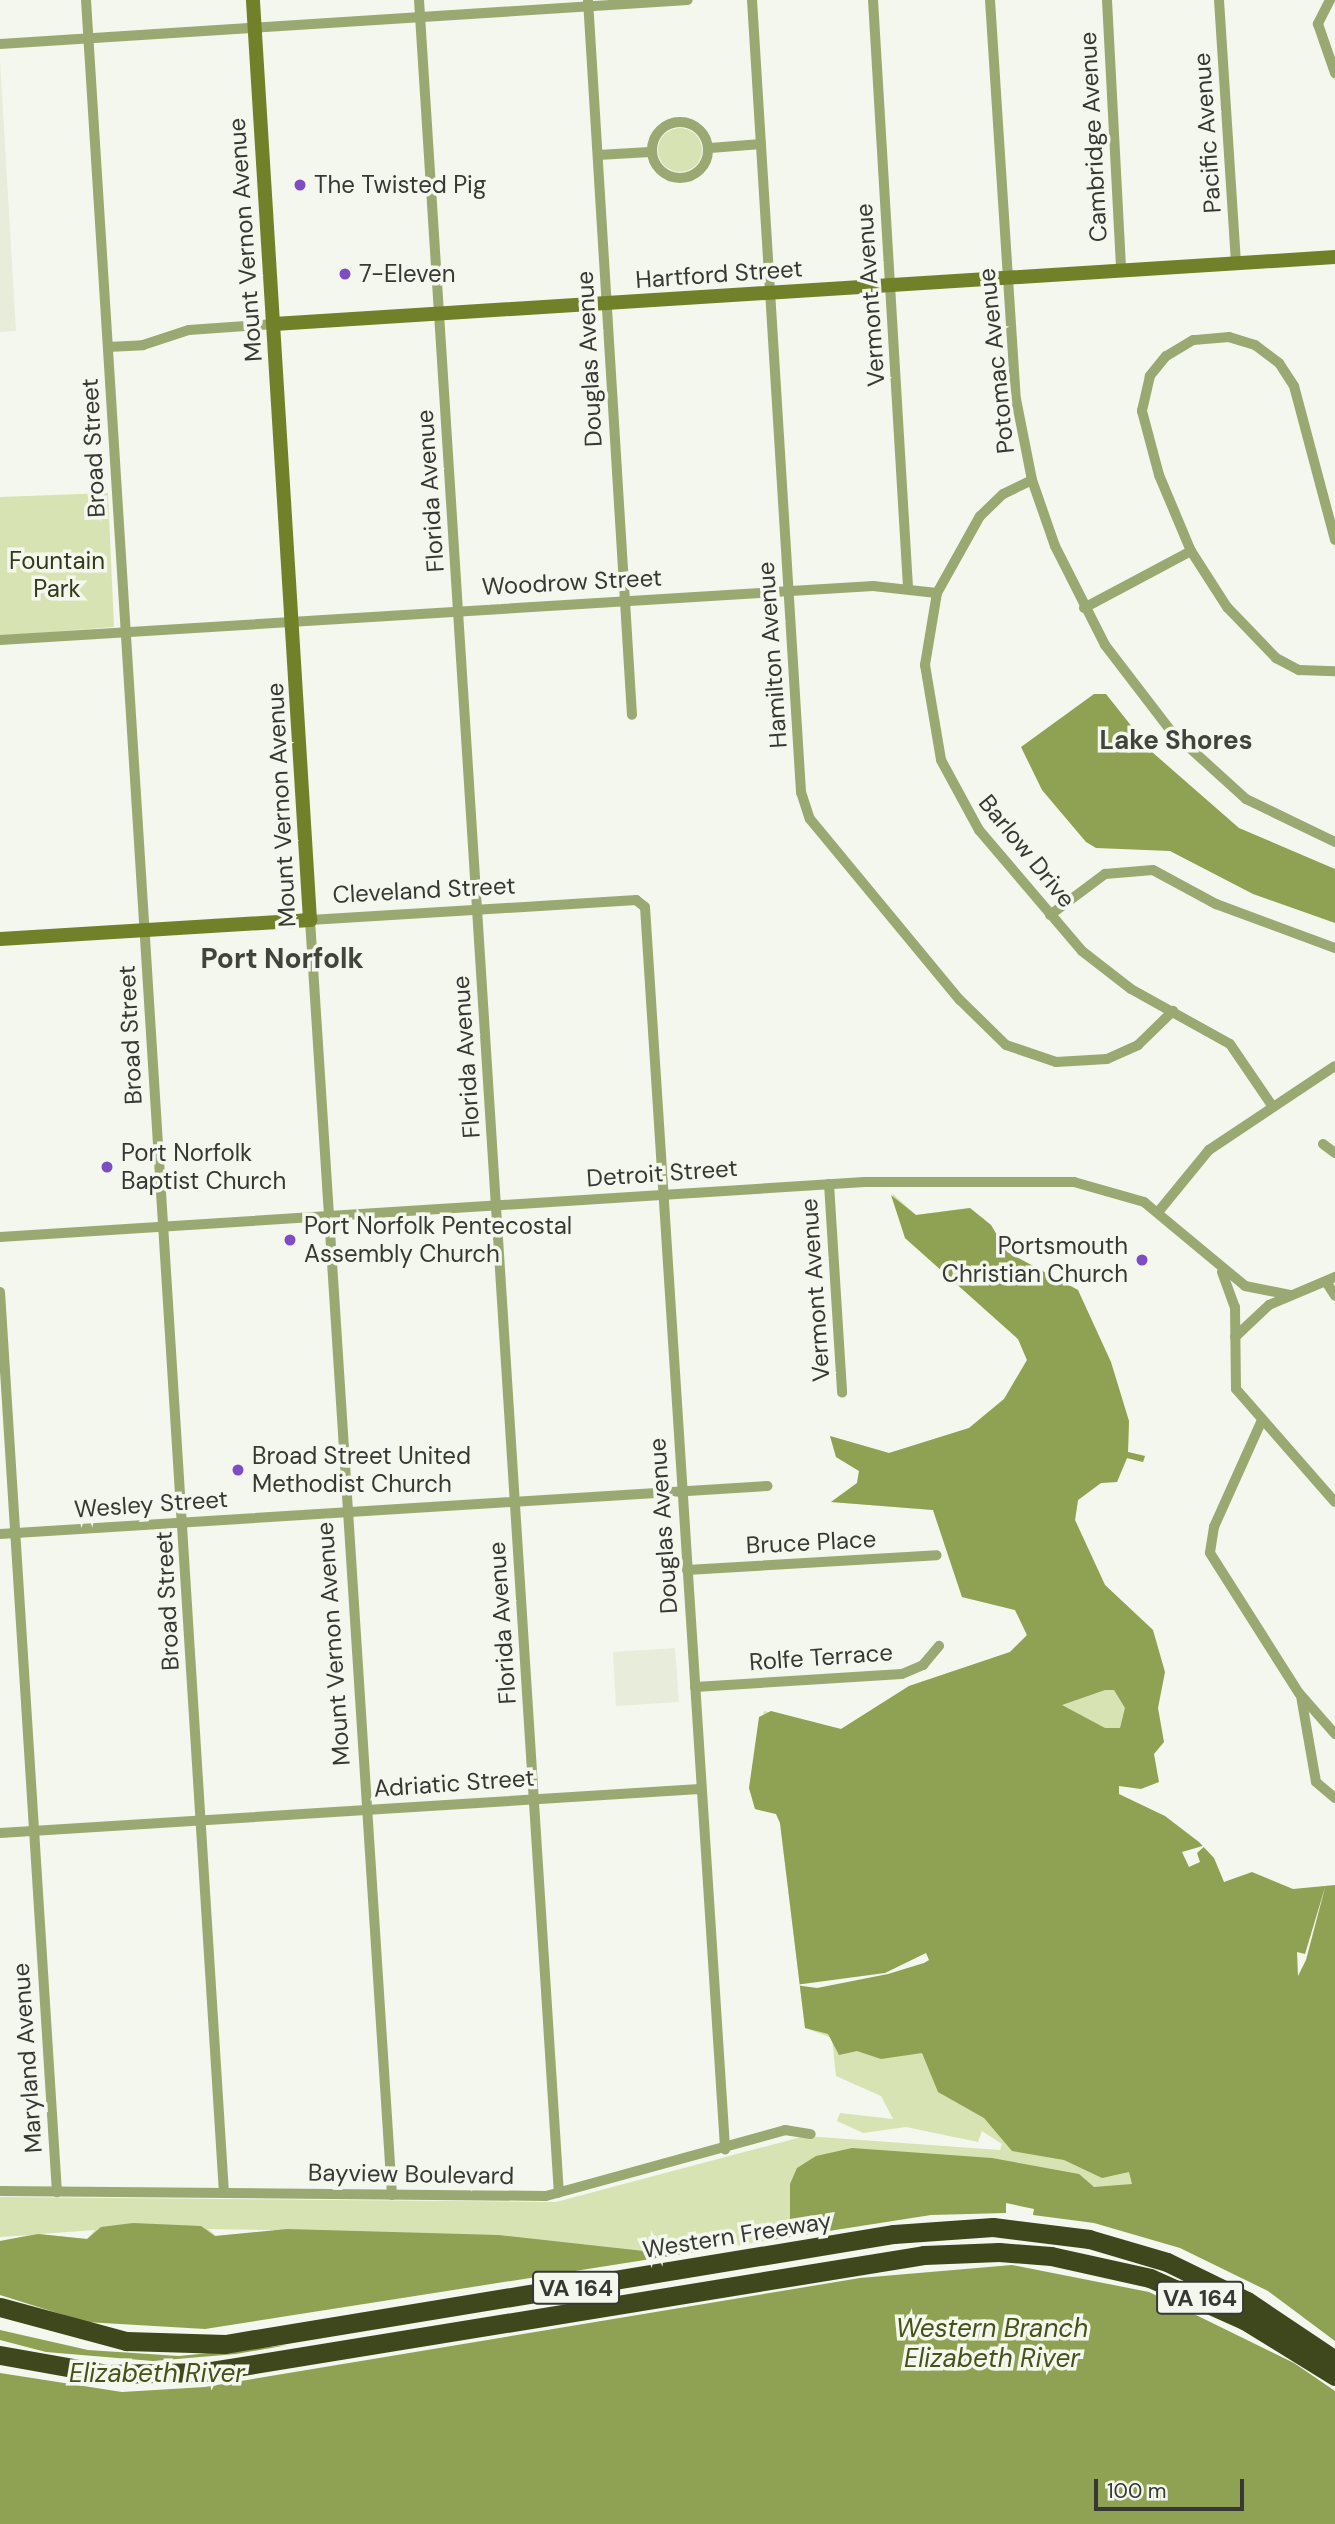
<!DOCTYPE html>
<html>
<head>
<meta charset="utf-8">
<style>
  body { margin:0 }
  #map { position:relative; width:1335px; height:2524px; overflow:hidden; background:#f4f7ed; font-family:"DM Sans",sans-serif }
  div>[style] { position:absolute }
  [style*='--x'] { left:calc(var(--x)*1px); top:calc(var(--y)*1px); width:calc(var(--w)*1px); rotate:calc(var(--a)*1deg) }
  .built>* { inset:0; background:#e8ecdb }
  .green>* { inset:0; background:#d7e3b3 }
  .round { border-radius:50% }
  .water>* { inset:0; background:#8fa152 }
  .pier>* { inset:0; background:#f4f7ed }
  .street>* { height:10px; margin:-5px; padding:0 5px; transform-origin:5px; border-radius:5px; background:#9aa872 }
  .street>.ring { margin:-5px; padding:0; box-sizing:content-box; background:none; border:10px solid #9aa872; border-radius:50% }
  .secondary>* { height:14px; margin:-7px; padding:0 7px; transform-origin:7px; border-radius:7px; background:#708129 }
  .highway>* { height:19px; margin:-9.5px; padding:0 9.5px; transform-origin:9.5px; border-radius:9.5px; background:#3e481c }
  .dots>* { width:19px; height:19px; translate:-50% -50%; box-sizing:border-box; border:4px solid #f4f7ed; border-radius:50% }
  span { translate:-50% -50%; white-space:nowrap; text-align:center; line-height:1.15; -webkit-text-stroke:7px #f4f7ed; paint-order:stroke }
  .shield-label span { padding:2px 5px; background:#f4f7ed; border:2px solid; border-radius:5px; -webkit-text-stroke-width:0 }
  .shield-label { font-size:23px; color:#373834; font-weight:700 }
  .street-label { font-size:24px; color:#373834 }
  .poi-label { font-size:24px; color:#373834 }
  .left { translate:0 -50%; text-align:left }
  .right { translate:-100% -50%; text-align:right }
  .park-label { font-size:24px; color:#323a17 }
  .neighbourhood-label { font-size:26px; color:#41443c; font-weight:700 }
  .water-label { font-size:26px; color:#465117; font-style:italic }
  .quarter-label { font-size:28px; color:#41443c; font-weight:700 }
  .scale { position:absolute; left:1094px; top:2479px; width:150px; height:32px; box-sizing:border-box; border:4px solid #373834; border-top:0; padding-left:9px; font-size:21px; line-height:24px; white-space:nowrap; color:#373834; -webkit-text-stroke:5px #f4f7ed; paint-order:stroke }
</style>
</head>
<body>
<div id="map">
  <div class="built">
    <i style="clip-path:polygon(0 60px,16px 331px,0 332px)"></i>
    <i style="clip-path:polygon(675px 1648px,679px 1702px,616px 1706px,613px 1652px)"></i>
  </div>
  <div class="green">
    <i class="round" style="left:658px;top:128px;width:44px;height:44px"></i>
    <i style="clip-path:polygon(108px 493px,114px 627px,0 636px,0 497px)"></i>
    <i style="clip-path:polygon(evenodd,892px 1193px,916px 1215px,970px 1208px,991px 1225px,1007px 1252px,1078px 1290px,1129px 1421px,1128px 1452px,1145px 1456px,1143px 1462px,1127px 1458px,1117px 1482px,1101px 1483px,1078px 1500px,1075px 1520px,1105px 1585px,1153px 1630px,1032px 1624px,1072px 2126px,1156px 2189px,807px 2275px,0 2241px,29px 2235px,0 2237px,0 2197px,556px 2202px,805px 2136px,1000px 2150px,1002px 2144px,982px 2131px,978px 2142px,906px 2127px,863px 2133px,837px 2121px,840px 2113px,893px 2119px,881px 2096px,836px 2076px,832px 2038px,805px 2028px,780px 1823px,776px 1814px,755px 1809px,749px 1788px,764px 1711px,841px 1729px,909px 1686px,1010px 1652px,1027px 1635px,1015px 1610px,962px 1597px,933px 1510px,831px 1502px,857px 1483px,859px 1471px,836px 1457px,830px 1436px,889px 1453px,969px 1428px,1004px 1399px,1027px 1360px,1018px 1339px,905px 1238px,892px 1193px,208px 2229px,273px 2230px,274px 2231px,216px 2236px,208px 2229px,892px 1193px,95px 2230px,87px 2239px,40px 2234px,95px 2230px)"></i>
    <i style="clip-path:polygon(1027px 1684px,1129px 1684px,1125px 1752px)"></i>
  </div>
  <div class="water">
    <i style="clip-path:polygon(1094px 694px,1106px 694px,1152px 752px,1239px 828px,1335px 869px,1335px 923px,1253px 894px,1170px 851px,1096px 848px,1086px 842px,1042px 790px,1021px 747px)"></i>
    <i style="clip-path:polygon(evenodd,891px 1195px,916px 1215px,970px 1208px,991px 1225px,1007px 1252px,1078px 1290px,1111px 1362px,1129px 1421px,1128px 1452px,1145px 1456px,1143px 1462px,1127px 1458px,1117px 1482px,1101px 1483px,1078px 1500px,1075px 1520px,1105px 1585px,1153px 1630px,1165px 1672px,1158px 1708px,1164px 1742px,1154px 1754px,1159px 1782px,1141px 1789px,1119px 1786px,1119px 1794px,1165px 1816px,1199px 1842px,1214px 1858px,1224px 1882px,1252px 1872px,1293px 1889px,1335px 1885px,1335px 2524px,0 2524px,0 2241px,38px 2234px,87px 2239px,101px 2227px,133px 2223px,201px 2226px,215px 2236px,287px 2229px,498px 2235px,653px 2252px,758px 2244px,790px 2231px,790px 2184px,797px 2168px,816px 2156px,852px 2148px,992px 2158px,1079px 2174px,1094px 2187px,1132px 2184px,1129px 2172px,1102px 2178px,1064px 2160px,1012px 2151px,984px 2118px,938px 2092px,922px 2053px,881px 2059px,857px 2051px,839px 2055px,828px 2034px,805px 2028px,780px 1823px,776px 1814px,755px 1809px,749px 1788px,759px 1717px,771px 1711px,841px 1729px,909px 1686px,1010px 1652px,1027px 1635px,1015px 1610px,962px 1597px,933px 1510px,831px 1502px,857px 1483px,859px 1471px,836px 1457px,830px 1436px,889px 1453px,969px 1428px,1004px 1399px,1027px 1360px,1018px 1339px,905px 1238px,891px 1195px,1105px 1690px,1114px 1690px,1125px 1708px,1120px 1728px,1105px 1728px,1062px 1705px,1105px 1690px)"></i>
  </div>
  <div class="pier">
    <i style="clip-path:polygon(1206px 1845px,1197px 1853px,1200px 1862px,1189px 1867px,1182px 1852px)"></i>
    <i style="clip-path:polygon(1326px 1884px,1306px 1960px,1298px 1976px,1297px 1952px,1305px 1954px)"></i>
    <i style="clip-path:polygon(926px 1953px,929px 1960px,924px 1963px,888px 1974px,817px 1988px,795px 1985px,885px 1973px)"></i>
    <i style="clip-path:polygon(1006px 2203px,1034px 2209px,1033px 2215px,1094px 2223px,1180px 2248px,1268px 2291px,1335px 2341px,1335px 2391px,1294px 2363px,1149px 2292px,1012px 2265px,860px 2278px,205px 2387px,122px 2392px,0 2373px,0 2340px,46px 2352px,153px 2361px,236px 2354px,288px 2345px,179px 2356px,88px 2350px,0 2330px,0 2295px,86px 2322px,205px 2329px,931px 2215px,1006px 2213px)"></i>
  </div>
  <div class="street">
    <i style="--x:86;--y:0;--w:2197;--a:86.4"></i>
    <i style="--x:419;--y:0;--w:2197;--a:86.35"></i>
    <i style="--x:588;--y:0;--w:716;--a:86.48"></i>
    <i style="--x:752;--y:0;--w:794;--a:86.46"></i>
    <i style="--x:801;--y:792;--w:28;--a:72"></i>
    <i style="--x:810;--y:819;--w:235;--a:50.4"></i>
    <i style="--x:960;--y:1000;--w:64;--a:44.4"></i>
    <i style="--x:1006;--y:1045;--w:53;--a:18.8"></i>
    <i style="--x:1056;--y:1062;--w:51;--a:-3.4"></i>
    <i style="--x:1107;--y:1059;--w:34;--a:-24"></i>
    <i style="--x:1138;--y:1045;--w:49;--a:-44.2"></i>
    <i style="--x:873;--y:0;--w:588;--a:86.59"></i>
    <i style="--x:990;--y:0;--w:400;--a:86.3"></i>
    <i style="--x:1016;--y:399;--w:83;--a:78.8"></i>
    <i style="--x:1032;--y:480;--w:70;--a:70.8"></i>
    <i style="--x:1055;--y:546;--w:111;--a:63.2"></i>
    <i style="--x:1105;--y:645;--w:108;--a:52.5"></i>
    <i style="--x:1171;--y:731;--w:101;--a:42.2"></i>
    <i style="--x:1246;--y:799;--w:99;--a:25.8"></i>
    <i style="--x:1107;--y:0;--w:271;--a:87"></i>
    <i style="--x:1219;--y:0;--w:264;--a:86.3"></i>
    <i style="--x:1330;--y:0;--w:27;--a:117"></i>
    <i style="--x:1318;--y:24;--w:52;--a:70.9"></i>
    <i style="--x:0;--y:44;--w:689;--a:-3.66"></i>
    <i class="ring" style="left:652px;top:122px;width:46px;height:46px"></i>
    <i style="--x:710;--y:148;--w:51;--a:-4.5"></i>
    <i style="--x:598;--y:155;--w:52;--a:-3.3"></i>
    <i style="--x:108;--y:347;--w:35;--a:-3"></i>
    <i style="--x:143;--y:345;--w:48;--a:-18.1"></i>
    <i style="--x:189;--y:330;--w:85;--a:-4"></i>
    <i style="--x:1032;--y:480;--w:32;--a:154"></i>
    <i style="--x:1003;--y:494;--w:32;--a:136"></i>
    <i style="--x:980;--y:516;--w:88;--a:119.2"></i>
    <i style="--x:937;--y:593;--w:73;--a:99.5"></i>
    <i style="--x:925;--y:665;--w:96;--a:80.4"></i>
    <i style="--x:941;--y:760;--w:80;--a:61.5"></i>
    <i style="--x:979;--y:830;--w:159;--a:49.6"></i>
    <i style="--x:1082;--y:951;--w:62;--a:37.8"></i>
    <i style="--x:1131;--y:989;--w:113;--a:29.1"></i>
    <i style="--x:1230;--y:1044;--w:76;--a:55.7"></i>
    <i style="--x:1335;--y:540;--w:159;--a:-104.9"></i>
    <i style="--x:1294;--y:386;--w:27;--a:-123"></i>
    <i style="--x:1279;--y:363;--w:30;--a:-143"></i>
    <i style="--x:1255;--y:345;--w:27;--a:-163"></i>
    <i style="--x:1229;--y:337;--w:36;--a:175"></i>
    <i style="--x:1193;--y:340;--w:31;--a:149"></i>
    <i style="--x:1166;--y:356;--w:26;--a:129"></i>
    <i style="--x:1150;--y:376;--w:36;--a:103"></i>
    <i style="--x:1142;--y:411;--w:66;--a:75.1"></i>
    <i style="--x:1159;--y:475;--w:82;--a:67.2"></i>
    <i style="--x:1191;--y:551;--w:67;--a:57.3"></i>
    <i style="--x:1227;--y:607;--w:71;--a:46.1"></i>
    <i style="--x:1276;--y:658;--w:26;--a:28"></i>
    <i style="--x:1299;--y:670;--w:36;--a:2"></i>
    <i style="--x:1084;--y:608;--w:121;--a:-28"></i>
    <i style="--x:0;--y:640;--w:875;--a:-3.54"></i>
    <i style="--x:873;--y:586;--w:64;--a:6.2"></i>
    <i style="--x:1050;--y:915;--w:69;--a:-36.7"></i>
    <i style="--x:1105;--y:874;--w:48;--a:-4.8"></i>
    <i style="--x:1153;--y:870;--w:72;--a:28.4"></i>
    <i style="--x:1216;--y:904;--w:127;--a:20.3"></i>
    <i style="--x:1323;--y:1144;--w:15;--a:37"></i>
    <i style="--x:829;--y:1184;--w:209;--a:86.4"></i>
    <i style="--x:1159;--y:1211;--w:79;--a:-50.7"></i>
    <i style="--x:1209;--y:1150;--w:151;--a:-33.7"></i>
    <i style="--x:0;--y:1237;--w:866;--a:-3.64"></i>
    <i style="--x:864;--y:1182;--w:210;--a:0"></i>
    <i style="--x:1074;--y:1182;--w:73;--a:15.9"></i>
    <i style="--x:1144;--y:1202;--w:131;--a:39.7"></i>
    <i style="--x:1245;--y:1286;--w:47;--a:11.1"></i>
    <i style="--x:1222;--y:1272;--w:37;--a:70"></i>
    <i style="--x:1235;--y:1307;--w:82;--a:89.3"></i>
    <i style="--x:1236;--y:1389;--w:150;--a:48.8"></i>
    <i style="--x:1327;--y:1283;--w:15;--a:58"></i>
    <i style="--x:0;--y:1292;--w:902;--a:86.38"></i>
    <i style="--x:1235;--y:1337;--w:47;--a:-43.3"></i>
    <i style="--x:1269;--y:1305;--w:72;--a:-23"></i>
    <i style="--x:1262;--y:1420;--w:117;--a:114.2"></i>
    <i style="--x:1214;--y:1527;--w:26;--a:99"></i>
    <i style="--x:1210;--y:1553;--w:166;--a:57.6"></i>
    <i style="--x:1299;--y:1693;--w:55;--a:48.7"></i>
    <i style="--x:0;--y:1534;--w:769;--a:-3.58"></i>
    <i style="--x:687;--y:1570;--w:250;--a:-3.4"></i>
    <i style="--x:695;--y:1687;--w:207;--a:-3.6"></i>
    <i style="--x:902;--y:1674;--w:23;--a:-23"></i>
    <i style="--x:923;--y:1665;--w:25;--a:-50"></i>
    <i style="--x:1301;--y:1696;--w:87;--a:80.1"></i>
    <i style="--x:1316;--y:1782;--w:25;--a:40"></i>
    <i style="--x:0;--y:1833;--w:701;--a:-3.6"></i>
    <i style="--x:0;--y:2191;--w:546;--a:0.52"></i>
    <i style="--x:546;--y:2196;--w:248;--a:-15.4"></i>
    <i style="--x:785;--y:2130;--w:26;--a:9"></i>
    <i style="--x:392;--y:2195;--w:1278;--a:-93.68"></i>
    <i style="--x:310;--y:920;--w:327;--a:-3.5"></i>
    <i style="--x:636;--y:900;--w:11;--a:38"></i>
    <i style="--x:645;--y:907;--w:1245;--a:86.31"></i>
  </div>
  <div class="secondary">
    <i style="--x:274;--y:324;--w:1063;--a:-3.61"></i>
    <i style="--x:0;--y:939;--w:311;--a:-3.5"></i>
    <i style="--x:310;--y:920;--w:922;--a:-93.55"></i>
  </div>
  <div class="highway">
    <i style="--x:0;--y:2307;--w:131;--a:15.1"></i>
    <i style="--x:126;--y:2341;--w:99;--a:1.7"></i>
    <i style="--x:225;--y:2344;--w:678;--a:-9.34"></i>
    <i style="--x:894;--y:2234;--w:99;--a:-4"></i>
    <i style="--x:993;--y:2227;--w:97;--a:7.1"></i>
    <i style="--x:1089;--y:2239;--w:81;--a:16.4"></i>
    <i style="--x:1167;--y:2262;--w:89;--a:26"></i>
    <i style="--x:1247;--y:2301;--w:106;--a:33.8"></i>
    <i style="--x:0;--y:2355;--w:109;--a:10.1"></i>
    <i style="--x:107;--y:2374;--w:98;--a:-1.2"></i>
    <i style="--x:205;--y:2372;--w:728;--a:-9.24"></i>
    <i style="--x:924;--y:2255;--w:75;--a:-2.3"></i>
    <i style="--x:999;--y:2252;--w:52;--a:4.4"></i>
    <i style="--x:1051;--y:2256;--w:101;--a:12.5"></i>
    <i style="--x:1150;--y:2278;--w:103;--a:24.1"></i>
    <i style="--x:1244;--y:2320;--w:107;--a:31.6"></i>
  </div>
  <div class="dots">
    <i style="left:300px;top:185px;background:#7f4cc4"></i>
    <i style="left:345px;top:274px;background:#7f4cc4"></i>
    <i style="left:107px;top:1167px;background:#7f4cc4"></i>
    <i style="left:290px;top:1240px;background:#7f4cc4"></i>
    <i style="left:1142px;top:1260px;background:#7f4cc4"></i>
    <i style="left:238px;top:1470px;background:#7f4cc4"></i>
  </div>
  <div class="shield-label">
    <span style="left:576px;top:2288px">VA 164</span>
    <span style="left:1200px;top:2298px">VA 164</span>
  </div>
  <div class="street-label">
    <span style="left:1207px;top:133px;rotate:-94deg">Pacific Avenue</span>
    <span style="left:1093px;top:137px;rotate:-93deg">Cambridge Avenue</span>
    <span style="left:245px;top:240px;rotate:-94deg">Mount Vernon Avenue</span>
    <span style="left:719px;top:274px;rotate:-4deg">Hartford Street</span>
    <span style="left:870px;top:295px;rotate:-94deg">Vermont Avenue</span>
    <span style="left:589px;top:359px;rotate:-93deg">Douglas Avenue</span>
    <span style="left:996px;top:361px;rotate:-96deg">Potomac Avenue</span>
    <span style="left:93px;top:448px;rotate:-93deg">Broad Street</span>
    <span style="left:430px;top:491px;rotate:-94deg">Florida Avenue</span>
    <span style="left:572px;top:582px;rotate:-3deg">Woodrow Street</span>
    <span style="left:772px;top:655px;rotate:-94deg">Hamilton Avenue</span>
    <span style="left:281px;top:805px;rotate:-93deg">Mount Vernon Avenue</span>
    <span style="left:1027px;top:851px;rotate:51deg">Barlow Drive</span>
    <span style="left:424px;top:890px;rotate:-3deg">Cleveland Street</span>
    <span style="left:130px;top:1035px;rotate:-93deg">Broad Street</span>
    <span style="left:466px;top:1057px;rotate:-94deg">Florida Avenue</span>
    <span style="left:662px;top:1173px;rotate:-4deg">Detroit Street</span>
    <span style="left:815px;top:1290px;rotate:-94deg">Vermont Avenue</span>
    <span style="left:151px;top:1504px;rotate:-4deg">Wesley Street</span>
    <span style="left:663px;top:1526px;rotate:-94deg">Douglas Avenue</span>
    <span style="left:811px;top:1542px;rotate:-3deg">Bruce Place</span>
    <span style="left:167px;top:1601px;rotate:-93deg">Broad Street</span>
    <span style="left:502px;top:1623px;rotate:-94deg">Florida Avenue</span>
    <span style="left:333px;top:1644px;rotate:-94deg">Mount Vernon Avenue</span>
    <span style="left:821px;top:1657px;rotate:-4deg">Rolfe Terrace</span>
    <span style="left:454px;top:1783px;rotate:-4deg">Adriatic Street</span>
    <span style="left:27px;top:2058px;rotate:-94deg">Maryland Avenue</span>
    <span style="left:411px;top:2174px;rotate:1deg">Bayview Boulevard</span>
    <span style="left:737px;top:2235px;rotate:-9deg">Western Freeway</span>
  </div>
  <div class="poi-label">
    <span class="left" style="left:314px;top:185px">The Twisted Pig</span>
    <span class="left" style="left:359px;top:274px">7-Eleven</span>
    <span class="left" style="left:121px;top:1167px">Port Norfolk<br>Baptist Church</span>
    <span class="left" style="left:304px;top:1240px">Port Norfolk Pentecostal<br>Assembly Church</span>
    <span class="right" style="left:1128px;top:1260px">Portsmouth<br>Christian Church</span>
    <span class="left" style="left:252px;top:1470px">Broad Street United<br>Methodist Church</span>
  </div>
  <div class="park-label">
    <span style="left:57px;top:575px">Fountain<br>Park</span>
  </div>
  <div class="neighbourhood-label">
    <span style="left:1176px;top:741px">Lake Shores</span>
  </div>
  <div class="water-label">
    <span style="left:992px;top:2344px">Western Branch<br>Elizabeth River</span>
    <span style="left:157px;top:2374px">Elizabeth River</span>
  </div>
  <div class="quarter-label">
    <span style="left:282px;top:959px">Port Norfolk</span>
  </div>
  <div class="scale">100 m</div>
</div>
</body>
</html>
